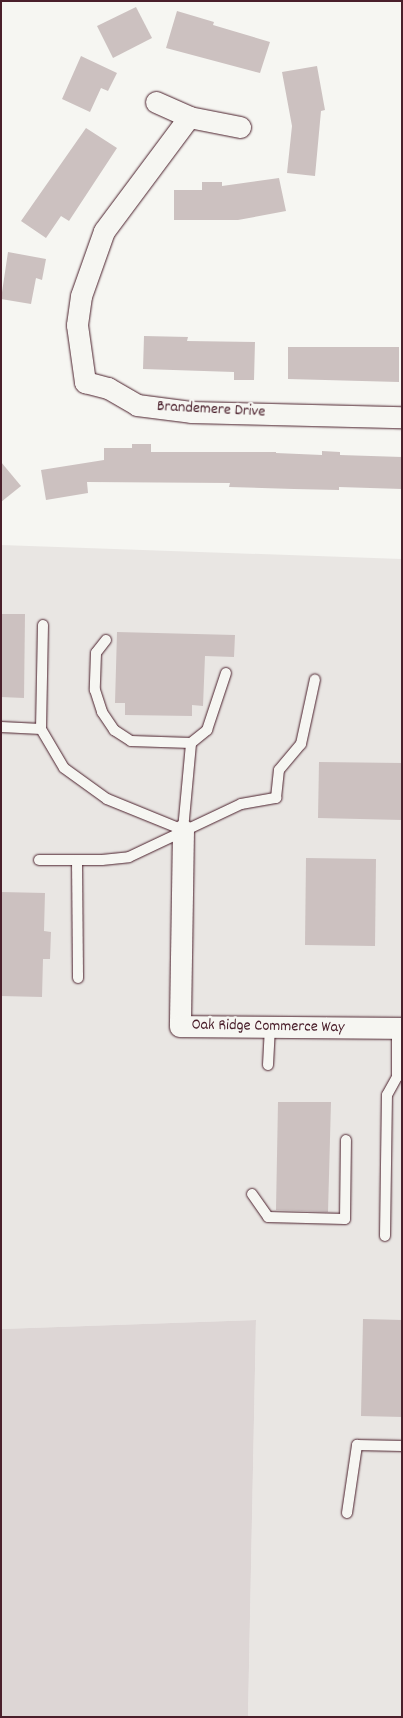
<!DOCTYPE html>
<html>
<head>
<meta charset="utf-8">
<style>
  body { margin:0 }
  #map { position:relative; width:403px; height:1718px; overflow:hidden; background:#f6f6f2; font-family:Dekko,sans-serif }
  div>[style] { position:absolute }
  [style*='--x'] { left:calc(var(--x)*1px); top:calc(var(--y)*1px); width:calc(var(--w)*1px); rotate:calc(var(--a)*1deg) }
  .built>* { inset:0; background:#e9e6e3 }
  .green>* { inset:0; background:#ddd6d5 }
  .building>* { inset:0; background:#ccc1c0 }
  .roads { filter:drop-shadow(0 0 1px #4a1f2b) drop-shadow(0 0 1px #4a1f2b) }
  .service>* { height:10px; margin:-5px; padding:0 5px; transform-origin:5px; border-radius:5px; background:#f6f6f2 }
  .minor>* { height:21px; margin:-10.5px; padding:0 10.5px; transform-origin:10.5px; border-radius:10.5px; background:#f6f6f2 }
  span { translate:-50% -50%; white-space:nowrap; text-align:center; line-height:1.15; -webkit-text-stroke:4.5px #f6f6f2; paint-order:stroke }
  .street-label { font-size:16px; color:#4a1f2b }
  .frame { position:absolute; inset:0; border:2px solid #4a1f2b; pointer-events:none }
</style>
</head>
<body>
<div id="map">
  <div class="built">
    <i style="clip-path:polygon(1px 545px,402px 559px,402px 1717px,248px 1717px,256px 1320px,1px 1329px)"></i>
  </div>
  <div class="green">
    <i style="clip-path:polygon(256px 1320px,248px 1717px,1px 1717px,1px 1329px)"></i>
  </div>
  <div class="building">
    <i style="clip-path:polygon(136px 7px,152px 38px,113px 58px,97px 26px)"></i>
    <i style="clip-path:polygon(177px 11px,214px 22px,213px 25px,270px 42px,260px 73px,166px 48px)"></i>
    <i style="clip-path:polygon(81px 56px,117px 73px,108px 91px,101px 88px,90px 112px,62px 99px)"></i>
    <i style="clip-path:polygon(317px 66px,325px 110px,321px 111px,315px 176px,287px 173px,292px 126px,282px 72px)"></i>
    <i style="clip-path:polygon(86px 128px,117px 148px,69px 221px,61px 216px,46px 238px,21px 221px)"></i>
    <i style="clip-path:polygon(279px 178px,286px 211px,238px 220px,174px 220px,174px 190px,202px 190px,202px 182px,222px 182px,222px 186px)"></i>
    <i style="clip-path:polygon(8px 252px,46px 259px,42px 280px,36px 278px,31px 304px,1px 299px)"></i>
    <i style="clip-path:polygon(144px 336px,188px 337px,187px 341px,255px 342px,254px 380px,234px 380px,234px 372px,143px 369px)"></i>
    <i style="clip-path:polygon(288px 347px,399px 347px,399px 382px,288px 379px)"></i>
    <i style="clip-path:polygon(132px 444px,151px 444px,151px 452px,276px 452px,276px 453px,322px 455px,322px 451px,340px 452px,340px 455px,402px 457px,402px 489px,339px 487px,339px 490px,294px 489px,229px 487px,230px 483px,87px 482px,88px 493px,46px 500px,41px 470px,104px 460px,104px 448px,132px 448px)"></i>
    <i style="clip-path:polygon(1px 462px,21px 486px,1px 502px)"></i>
    <i style="clip-path:polygon(1px 614px,25px 614px,24px 698px,1px 697px)"></i>
    <i style="clip-path:polygon(117px 632px,235px 635px,234px 657px,205px 656px,203px 706px,192px 705px,192px 716px,125px 715px,125px 703px,115px 703px)"></i>
    <i style="clip-path:polygon(319px 762px,402px 763px,402px 820px,318px 818px)"></i>
    <i style="clip-path:polygon(306px 858px,376px 859px,375px 946px,305px 945px)"></i>
    <i style="clip-path:polygon(1px 892px,45px 893px,44px 931px,51px 932px,50px 959px,43px 959px,42px 997px,1px 996px)"></i>
    <i style="clip-path:polygon(278px 1102px,331px 1102px,328px 1212px,276px 1210px)"></i>
    <i style="clip-path:polygon(363px 1319px,402px 1320px,402px 1417px,361px 1416px)"></i>
  </div>
  <div class="roads">
    <div class="service">
      <i style="--x:106;--y:640;--w:16;--a:128"></i>
      <i style="--x:96;--y:653;--w:37;--a:92"></i>
      <i style="--x:95;--y:690;--w:23;--a:72"></i>
      <i style="--x:102;--y:712;--w:22;--a:56"></i>
      <i style="--x:114;--y:730;--w:20;--a:33"></i>
      <i style="--x:131;--y:741;--w:60;--a:1.9"></i>
      <i style="--x:191;--y:743;--w:21;--a:-39"></i>
      <i style="--x:207;--y:730;--w:60;--a:-71.6"></i>
      <i style="--x:1;--y:727;--w:40;--a:2.9"></i>
      <i style="--x:41;--y:729;--w:104;--a:-88.9"></i>
      <i style="--x:41;--y:729;--w:45;--a:59.5"></i>
      <i style="--x:64;--y:768;--w:53;--a:35.8"></i>
      <i style="--x:107;--y:799;--w:82;--a:22.2"></i>
      <i style="--x:183;--y:830;--w:87;--a:-84.7"></i>
      <i style="--x:39;--y:860;--w:63;--a:0"></i>
      <i style="--x:102;--y:860;--w:27;--a:-6"></i>
      <i style="--x:129;--y:857;--w:124;--a:-25.3"></i>
      <i style="--x:241;--y:804;--w:36;--a:-10"></i>
      <i style="--x:276;--y:798;--w:28;--a:-84"></i>
      <i style="--x:279;--y:770;--w:34;--a:-50"></i>
      <i style="--x:301;--y:744;--w:66;--a:-77.8"></i>
      <i style="--x:77;--y:860;--w:118;--a:89.5"></i>
      <i style="--x:268;--y:1065;--w:38;--a:-87"></i>
      <i style="--x:252;--y:1194;--w:28;--a:55"></i>
      <i style="--x:268;--y:1217;--w:77;--a:1.5"></i>
      <i style="--x:345;--y:1219;--w:79;--a:-89.3"></i>
      <i style="--x:385;--y:1236;--w:141;--a:-89.2"></i>
      <i style="--x:387;--y:1095;--w:21;--a:-61"></i>
      <i style="--x:397;--y:1077;--w:49;--a:-90"></i>
      <i style="--x:347;--y:1513;--w:69;--a:-81.6"></i>
      <i style="--x:357;--y:1445;--w:45;--a:1.3"></i>
    </div>
    <div class="minor">
      <i style="--x:156;--y:102;--w:36;--a:24"></i>
      <i style="--x:189;--y:117;--w:52;--a:11.1"></i>
      <i style="--x:189;--y:117;--w:142;--a:126.7"></i>
      <i style="--x:104;--y:231;--w:69;--a:109.5"></i>
      <i style="--x:81;--y:296;--w:29;--a:98"></i>
      <i style="--x:77;--y:325;--w:58;--a:82"></i>
      <i style="--x:85;--y:382;--w:24;--a:15"></i>
      <i style="--x:108;--y:388;--w:34;--a:30"></i>
      <i style="--x:137;--y:405;--w:54;--a:7.4"></i>
      <i style="--x:191;--y:412;--w:211;--a:1.4"></i>
      <i style="--x:183;--y:830;--w:196;--a:90.9"></i>
      <i style="--x:180;--y:1026;--w:222;--a:0.5"></i>
    </div>
  </div>
  <div class="street-label">
    <span style="left:211px;top:410px;rotate:3deg">Brandemere Drive</span>
    <span style="left:268px;top:1027px;rotate:1deg">Oak Ridge Commerce Way</span>
  </div>
  <div class="frame"></div>
</div>
</body>
</html>
